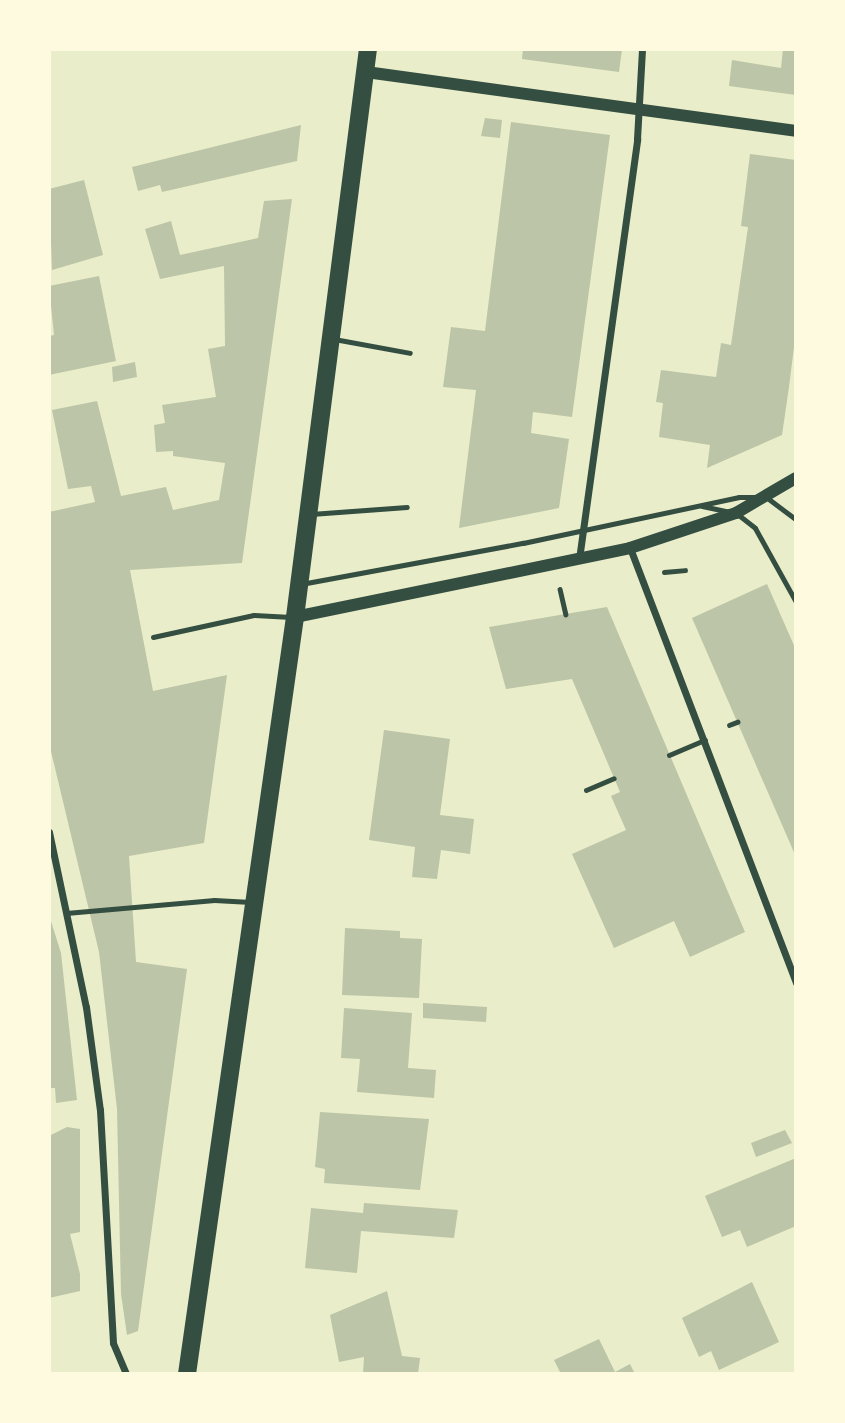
<!DOCTYPE html>
<html>
<head>
<meta charset="utf-8">
<style>
  body { margin:0 }
  #map { position:relative; width:845px; height:1423px; overflow:hidden; background:#e9edc9; font-family:"Roboto Condensed",sans-serif }
  div>[style] { position:absolute }
  [style*='--x'] { left:calc(var(--x)*1px); top:calc(var(--y)*1px); width:calc(var(--w)*1px); rotate:calc(var(--a)*1deg) }
  .building>* { inset:0; background:#bcc5a7 }
  .path>* { height:4.5px; margin:-2.25px; padding:0 2.25px; transform-origin:2.25px; border-radius:2.25px; background:#344e41 }
  .service>* { height:5px; margin:-2.5px; padding:0 2.5px; transform-origin:2.5px; border-radius:2.5px; background:#344e41 }
  .minor>* { height:7px; margin:-3.5px; padding:0 3.5px; transform-origin:3.5px; border-radius:3.5px; background:#344e41 }
  .tertiary>* { height:12px; margin:-6px; padding:0 6px; transform-origin:6px; border-radius:6px; background:#344e41 }
  .primary>* { height:18px; margin:-9px; padding:0 9px; transform-origin:9px; border-radius:9px; background:#344e41 }
  span { translate:-50% -50%; white-space:nowrap; text-align:center; line-height:1.15; -webkit-text-stroke:5px #fefae0; paint-order:stroke }
  .frame { position:absolute; inset:0; border:51px solid #fefae0; pointer-events:none }
</style>
</head>
<body>
<div id="map">
  <div class="building">
    <i style="clip-path:polygon(523px 49px,622px 49px,619px 72px,522px 59px)"></i>
    <i style="clip-path:polygon(783px 49px,796px 49px,796px 95px,729px 86px,732px 60px,781px 68px)"></i>
    <i style="clip-path:polygon(485px 118px,502px 120px,500px 138px,481px 136px)"></i>
    <i style="clip-path:polygon(511px 122px,610px 135px,572px 417px,533px 412px,531px 433px,569px 439px,559px 508px,459px 528px,476px 390px,443px 387px,451px 327px,485px 331px)"></i>
    <i style="clip-path:polygon(301px 125px,297px 161px,162px 192px,160px 185px,138px 191px,132px 167px)"></i>
    <i style="clip-path:polygon(750px 154px,796px 160px,796px 331px,789px 387px,782px 435px,707px 468px,710px 445px,659px 437px,663px 403px,656px 402px,661px 370px,716px 377px,721px 343px,731px 345px,748px 227px,741px 226px)"></i>
    <i style="clip-path:polygon(84px 180px,103px 255px,52px 270px,49px 189px)"></i>
    <i style="clip-path:polygon(292px 199px,242px 563px,130px 570px,153px 691px,227px 675px,204px 843px,129px 856px,136px 962px,187px 969px,138px 1331px,127px 1335px,121px 1294px,117px 1109px,99px 952px,49px 743px,49px 512px,95px 502px,91px 486px,68px 489px,52px 410px,97px 401px,121px 496px,166px 487px,173px 510px,219px 500px,225px 463px,173px 456px,173px 451px,156px 452px,154px 425px,165px 423px,162px 405px,216px 397px,208px 349px,225px 346px,224px 266px,160px 279px,145px 229px,171px 221px,180px 255px,258px 238px,264px 201px)"></i>
    <i style="clip-path:polygon(99px 276px,116px 361px,49px 375px,49px 336px,54px 335px,49px 286px)"></i>
    <i style="clip-path:polygon(135px 362px,137px 377px,113px 382px,112px 367px)"></i>
    <i style="clip-path:polygon(767px 584px,796px 650px,796px 857px,692px 618px)"></i>
    <i style="clip-path:polygon(607px 607px,745px 932px,690px 957px,674px 921px,614px 948px,572px 854px,626px 830px,611px 796px,620px 792px,572px 679px,506px 689px,489px 627px)"></i>
    <i style="clip-path:polygon(384px 730px,450px 739px,440px 815px,474px 819px,470px 854px,441px 850px,437px 879px,412px 877px,415px 847px,369px 840px)"></i>
    <i style="clip-path:polygon(49px 915px,61px 953px,77px 1100px,56px 1103px,55px 1088px,49px 1088px)"></i>
    <i style="clip-path:polygon(345px 928px,400px 931px,400px 938px,422px 939px,419px 998px,342px 995px)"></i>
    <i style="clip-path:polygon(423px 1003px,487px 1007px,486px 1022px,423px 1018px)"></i>
    <i style="clip-path:polygon(344px 1008px,412px 1013px,408px 1068px,436px 1070px,434px 1098px,357px 1092px,360px 1059px,341px 1058px)"></i>
    <i style="clip-path:polygon(320px 1112px,429px 1119px,420px 1190px,324px 1183px,325px 1169px,315px 1167px)"></i>
    <i style="clip-path:polygon(67px 1127px,80px 1129px,80px 1232px,70px 1234px,80px 1274px,80px 1291px,49px 1298px,49px 1136px)"></i>
    <i style="clip-path:polygon(785px 1130px,792px 1143px,756px 1157px,751px 1143px)"></i>
    <i style="clip-path:polygon(796px 1158px,796px 1226px,747px 1247px,740px 1230px,722px 1237px,705px 1196px)"></i>
    <i style="clip-path:polygon(364px 1203px,458px 1210px,454px 1238px,361px 1231px,357px 1273px,305px 1268px,311px 1208px,363px 1213px)"></i>
    <i style="clip-path:polygon(752px 1282px,779px 1342px,719px 1370px,711px 1351px,699px 1357px,682px 1318px)"></i>
    <i style="clip-path:polygon(387px 1291px,402px 1356px,420px 1358px,418px 1374px,363px 1374px,364px 1357px,339px 1362px,330px 1315px)"></i>
    <i style="clip-path:polygon(599px 1339px,615px 1372px,630px 1364px,635px 1374px,561px 1374px,554px 1360px)"></i>
  </div>
  <div class="path">
    <i style="--x:664;--y:572;--w:21;--a:-5"></i>
    <i style="--x:560;--y:589;--w:26;--a:77"></i>
    <i style="--x:729;--y:725;--w:9;--a:-21"></i>
  </div>
  <div class="service">
    <i style="--x:334;--y:339;--w:77;--a:10.4"></i>
    <i style="--x:702;--y:506;--w:35;--a:12"></i>
    <i style="--x:736;--y:513;--w:24;--a:38"></i>
    <i style="--x:755;--y:528;--w:85;--a:61"></i>
    <i style="--x:311;--y:514;--w:96;--a:-4.2"></i>
    <i style="--x:301;--y:584;--w:226;--a:-10.5"></i>
    <i style="--x:523;--y:543;--w:221;--a:-12"></i>
    <i style="--x:739;--y:497;--w:27;--a:0"></i>
    <i style="--x:766;--y:497;--w:38;--a:37"></i>
    <i style="--x:153;--y:637;--w:103;--a:-12.3"></i>
    <i style="--x:254;--y:615;--w:37;--a:3"></i>
    <i style="--x:669;--y:755;--w:39;--a:-23"></i>
    <i style="--x:586;--y:790;--w:30;--a:-23"></i>
    <i style="--x:66;--y:913;--w:149;--a:-5"></i>
    <i style="--x:214;--y:900;--w:37;--a:3"></i>
  </div>
  <div class="minor">
    <i style="--x:630;--y:548;--w:466;--a:69.1"></i>
    <i style="--x:579;--y:559;--w:424;--a:-82.1"></i>
    <i style="--x:637;--y:139;--w:90;--a:-86.8"></i>
    <i style="--x:49;--y:832;--w:179;--a:78.1"></i>
    <i style="--x:86;--y:1007;--w:104;--a:82.3"></i>
    <i style="--x:100;--y:1110;--w:233;--a:86.8"></i>
    <i style="--x:113;--y:1343;--w:34;--a:67"></i>
  </div>
  <div class="tertiary">
    <i style="--x:366;--y:72;--w:434;--a:7.8"></i>
    <i style="--x:295;--y:617;--w:342;--a:-11.6"></i>
    <i style="--x:630;--y:548;--w:112;--a:-18.3"></i>
    <i style="--x:736;--y:513;--w:69;--a:-30.3"></i>
  </div>
  <div class="primary">
    <i style="--x:187;--y:1374;--w:765;--a:-81.88"></i>
    <i style="--x:295;--y:617;--w:573;--a:-82.68"></i>
  </div>
  <div class="frame"></div>
</div>
</body>
</html>
